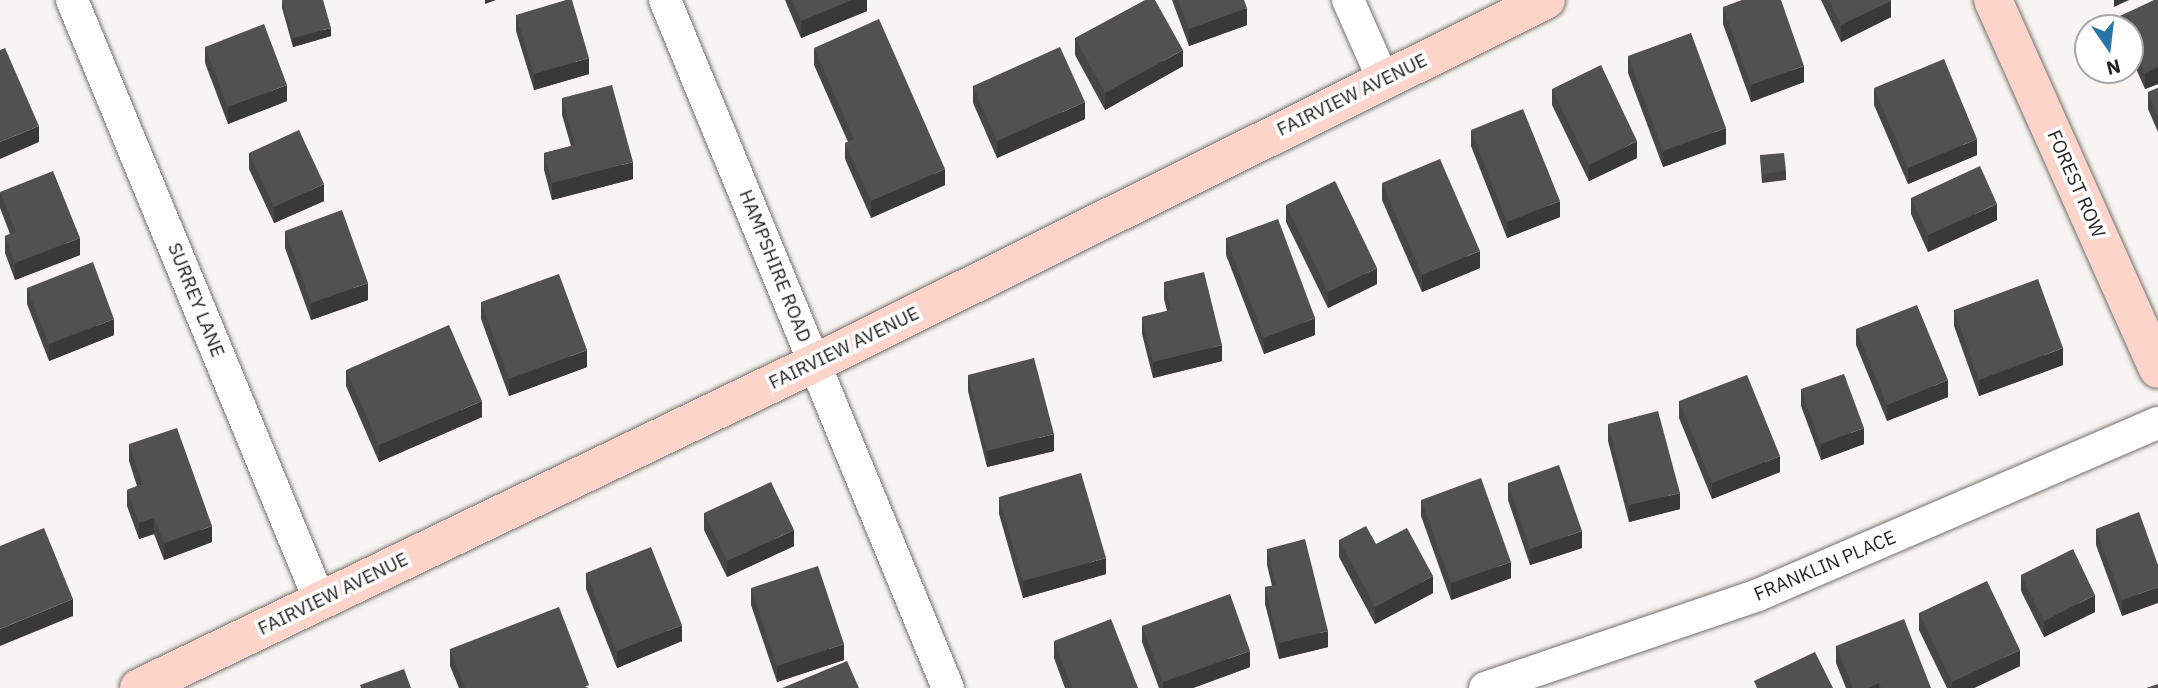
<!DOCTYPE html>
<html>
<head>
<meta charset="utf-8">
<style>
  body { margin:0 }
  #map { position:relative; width:2158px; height:688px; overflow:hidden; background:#f7f4f2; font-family:"IBM Plex Sans",sans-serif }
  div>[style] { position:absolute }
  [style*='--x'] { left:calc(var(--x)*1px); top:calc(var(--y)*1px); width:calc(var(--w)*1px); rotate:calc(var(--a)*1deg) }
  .roads { filter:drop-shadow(0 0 2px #72706e) drop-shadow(0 0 2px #72706e) }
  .street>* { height:32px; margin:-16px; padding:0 16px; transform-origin:16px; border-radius:16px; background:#fff }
  .secondary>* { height:38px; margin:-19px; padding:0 19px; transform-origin:19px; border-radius:19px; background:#fcd4ca }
  .wall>* { inset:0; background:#464644 }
  .shaded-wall>* { inset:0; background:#393937 }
  .building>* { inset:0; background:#51514f }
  span { translate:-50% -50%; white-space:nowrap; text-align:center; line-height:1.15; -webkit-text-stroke:7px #fff; paint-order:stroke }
  .street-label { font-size:19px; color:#252423 }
  .north { position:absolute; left:2074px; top:14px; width:70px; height:70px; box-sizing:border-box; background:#fff; border:2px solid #a8a7a7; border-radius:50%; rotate:166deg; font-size:19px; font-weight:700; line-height:28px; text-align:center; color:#252423 }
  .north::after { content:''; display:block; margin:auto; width:24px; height:32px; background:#2a76a9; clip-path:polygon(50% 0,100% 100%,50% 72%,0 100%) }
</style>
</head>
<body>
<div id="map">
  <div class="roads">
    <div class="street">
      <i style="--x:72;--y:0;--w:650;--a:67.58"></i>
      <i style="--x:665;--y:0;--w:744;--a:67.64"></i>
      <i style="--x:1348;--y:0;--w:86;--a:66.1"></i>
      <i style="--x:1485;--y:688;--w:288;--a:-18.8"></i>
      <i style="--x:1758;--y:595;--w:435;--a:-23.3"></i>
    </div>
    <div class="secondary">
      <i style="--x:1993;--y:0;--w:404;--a:65.9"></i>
      <i style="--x:139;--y:688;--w:750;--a:-25.68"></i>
      <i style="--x:815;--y:363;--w:816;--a:-26.41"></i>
    </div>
  </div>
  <div class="wall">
    <i style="clip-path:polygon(282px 0,331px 36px,293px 47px,282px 8px)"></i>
    <i style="clip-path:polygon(785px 0,867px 0,867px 11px,801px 38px)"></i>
    <i style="clip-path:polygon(1172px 0,1244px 0,1247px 25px,1189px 46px)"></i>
    <i style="clip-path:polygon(1821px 0,1891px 0,1891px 17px,1841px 42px)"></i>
    <i style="clip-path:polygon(2158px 0,2158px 84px,2145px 89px,2130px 55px,2130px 28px,2120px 28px,2120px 16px)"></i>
    <i style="clip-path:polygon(1723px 7px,1804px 82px,1751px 102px,1723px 24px)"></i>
    <i style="clip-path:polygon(516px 15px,589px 74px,534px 90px,516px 31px)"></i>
    <i style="clip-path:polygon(1075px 38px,1183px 66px,1105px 110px,1075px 55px)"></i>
    <i style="clip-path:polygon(205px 47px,287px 101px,228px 124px,205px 63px)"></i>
    <i style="clip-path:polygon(814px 48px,945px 185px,871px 218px,845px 159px,845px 143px,848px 142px,814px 65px)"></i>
    <i style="clip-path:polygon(1628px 56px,1726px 144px,1663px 167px,1628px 73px)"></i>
    <i style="clip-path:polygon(973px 86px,1085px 119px,997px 158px,973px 103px)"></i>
    <i style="clip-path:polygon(1874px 88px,1977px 155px,1908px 184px,1874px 105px)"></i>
    <i style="clip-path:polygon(2158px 88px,2158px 132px,2148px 109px,2148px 92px)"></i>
    <i style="clip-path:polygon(1552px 89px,1637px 158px,1589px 181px,1552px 105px)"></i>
    <i style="clip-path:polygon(562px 98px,633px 179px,552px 200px,544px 170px,544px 153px,571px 146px,562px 115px)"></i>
    <i style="clip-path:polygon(1471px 130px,1560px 217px,1507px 238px,1471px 146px)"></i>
    <i style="clip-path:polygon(249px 153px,324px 201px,274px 223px,249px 169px)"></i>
    <i style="clip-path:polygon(1760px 155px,1786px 171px,1786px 180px,1762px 183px)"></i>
    <i style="clip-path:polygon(1382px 183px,1480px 268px,1422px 292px,1382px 200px)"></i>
    <i style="clip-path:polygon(0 192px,80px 255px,15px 280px,5px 253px,5px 236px,10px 234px,0 208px)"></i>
    <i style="clip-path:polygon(1911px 198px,1997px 220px,1928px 252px,1911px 214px)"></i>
    <i style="clip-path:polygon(1286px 205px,1377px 284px,1328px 308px,1286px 222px)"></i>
    <i style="clip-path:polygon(285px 231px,368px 300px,311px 320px,285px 248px)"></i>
    <i style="clip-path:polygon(1226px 238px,1315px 335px,1264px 354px,1226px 255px)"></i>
    <i style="clip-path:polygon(1164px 282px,1222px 361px,1153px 378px,1142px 334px,1142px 317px,1167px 311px,1164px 299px)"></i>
    <i style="clip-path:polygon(27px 288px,114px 335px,49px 361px,27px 304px)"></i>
    <i style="clip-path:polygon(481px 302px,587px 367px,509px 396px,481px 319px)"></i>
    <i style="clip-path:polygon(1954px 310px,2063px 365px,1979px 396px,1954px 326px)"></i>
    <i style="clip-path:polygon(1856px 329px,1948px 397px,1887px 421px,1856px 345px)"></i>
    <i style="clip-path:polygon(346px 370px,482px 417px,379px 462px,346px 386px)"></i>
    <i style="clip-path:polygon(968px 375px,1054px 451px,987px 467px,968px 391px)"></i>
    <i style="clip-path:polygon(1801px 389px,1864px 444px,1821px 460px,1801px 406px)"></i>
    <i style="clip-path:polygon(1679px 401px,1780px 472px,1712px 499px,1679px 418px)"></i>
    <i style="clip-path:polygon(1608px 424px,1680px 509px,1629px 522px,1608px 441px)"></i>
    <i style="clip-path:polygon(129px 444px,212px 542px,164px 560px,154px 534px,139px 539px,127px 506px,127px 490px,137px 486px,129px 461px)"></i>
    <i style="clip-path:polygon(1508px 483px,1582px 548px,1530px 565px,1508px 500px)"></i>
    <i style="clip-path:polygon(999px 497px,1106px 574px,1023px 598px,999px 514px)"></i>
    <i style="clip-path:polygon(1421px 500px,1511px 578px,1451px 600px,1421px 516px)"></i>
    <i style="clip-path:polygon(704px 513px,794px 546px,727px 577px,704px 530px)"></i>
    <i style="clip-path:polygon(2096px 529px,2158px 565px,2122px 616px,2096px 545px)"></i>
    <i style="clip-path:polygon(1339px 540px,1376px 544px,1433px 593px,1375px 624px,1339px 557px)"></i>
    <i style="clip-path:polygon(1267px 549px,1328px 647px,1279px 659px,1265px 604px,1265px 587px,1272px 586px,1267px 565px)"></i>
    <i style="clip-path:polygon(586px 573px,682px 641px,617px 668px,586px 589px)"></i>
    <i style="clip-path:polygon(2021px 575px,2095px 612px,2044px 637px,2021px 591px)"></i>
    <i style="clip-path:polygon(751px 588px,844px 660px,777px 682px,751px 605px)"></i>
    <i style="clip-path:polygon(1919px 613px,2020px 666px,1974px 688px,1947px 688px,1919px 630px)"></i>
    <i style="clip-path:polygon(1142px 626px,1250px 667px,1193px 688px,1159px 688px,1142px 642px)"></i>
    <i style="clip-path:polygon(1054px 641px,1138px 688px,1065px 688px,1054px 658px)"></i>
    <i style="clip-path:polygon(1836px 646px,1931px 688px,1846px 688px,1836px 663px)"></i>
    <i style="clip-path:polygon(450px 649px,589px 688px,459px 688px,450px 666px)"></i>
  </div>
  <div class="shaded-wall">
    <i style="clip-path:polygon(485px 0,496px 0,485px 4px)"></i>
    <i style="clip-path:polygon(852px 0,867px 0,867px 11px,801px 38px,801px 21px)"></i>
    <i style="clip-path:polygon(2114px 0,2129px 0,2114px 7px)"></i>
    <i style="clip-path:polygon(1891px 1px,1891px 17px,1841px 42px,1841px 25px)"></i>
    <i style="clip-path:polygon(1247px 8px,1247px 25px,1189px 46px,1189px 29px)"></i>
    <i style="clip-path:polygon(331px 28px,331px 36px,293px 47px,293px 38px)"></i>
    <i style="clip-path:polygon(1183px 50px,1183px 66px,1105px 110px,1105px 93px)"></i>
    <i style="clip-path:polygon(589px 58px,589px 74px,534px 90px,534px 74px)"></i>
    <i style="clip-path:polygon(1804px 66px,1804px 82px,1751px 102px,1751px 85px)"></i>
    <i style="clip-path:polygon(2158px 67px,2158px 84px,2145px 89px,2145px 73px)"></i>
    <i style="clip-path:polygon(287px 85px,287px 101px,228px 124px,228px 107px)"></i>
    <i style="clip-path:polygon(1085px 102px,1085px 119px,997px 158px,997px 141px)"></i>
    <i style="clip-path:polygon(39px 126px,39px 142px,0 159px,0 142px)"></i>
    <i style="clip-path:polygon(1726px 128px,1726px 144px,1663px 167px,1663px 151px)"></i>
    <i style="clip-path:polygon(1977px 139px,1977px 155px,1908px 184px,1908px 168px)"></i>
    <i style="clip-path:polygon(1637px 141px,1637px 158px,1589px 181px,1589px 165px)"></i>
    <i style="clip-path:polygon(633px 162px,633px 179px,552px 200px,552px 183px)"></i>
    <i style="clip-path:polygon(945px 169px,945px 185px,871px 218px,871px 201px)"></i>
    <i style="clip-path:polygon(324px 184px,324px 201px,274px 223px,274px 207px)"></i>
    <i style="clip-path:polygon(1560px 201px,1560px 217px,1507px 238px,1507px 222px)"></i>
    <i style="clip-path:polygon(1997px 204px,1997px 220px,1928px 252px,1928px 235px)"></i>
    <i style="clip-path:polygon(80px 238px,80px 255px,15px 280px,15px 263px)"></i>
    <i style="clip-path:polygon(1480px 251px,1480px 268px,1422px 292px,1422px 275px)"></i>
    <i style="clip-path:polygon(1377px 268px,1377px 284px,1328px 308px,1328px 292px)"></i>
    <i style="clip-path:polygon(368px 283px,368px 300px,311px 320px,311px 303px)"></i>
    <i style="clip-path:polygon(1315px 318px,1315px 335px,1264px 354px,1264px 338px)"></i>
    <i style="clip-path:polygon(114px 319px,114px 335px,49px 361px,49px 344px)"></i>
    <i style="clip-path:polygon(1222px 345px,1222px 361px,1153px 378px,1153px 362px)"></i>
    <i style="clip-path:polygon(2063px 348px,2063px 365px,1979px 396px,1979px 380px)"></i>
    <i style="clip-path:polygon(587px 350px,587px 367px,509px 396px,509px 379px)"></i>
    <i style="clip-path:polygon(1948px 380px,1948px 397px,1887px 421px,1887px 405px)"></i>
    <i style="clip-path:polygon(482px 401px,482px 417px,379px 462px,379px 445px)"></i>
    <i style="clip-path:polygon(1864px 428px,1864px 444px,1821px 460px,1821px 444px)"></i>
    <i style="clip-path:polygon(1054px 434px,1054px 451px,987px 467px,987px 451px)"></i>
    <i style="clip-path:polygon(1780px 456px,1780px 472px,1712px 499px,1712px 483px)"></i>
    <i style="clip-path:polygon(1680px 493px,1680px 509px,1629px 522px,1629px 505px)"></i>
    <i style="clip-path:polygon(154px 518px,154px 534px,139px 539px,139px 523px)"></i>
    <i style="clip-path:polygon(212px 526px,212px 542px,164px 560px,164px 543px)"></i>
    <i style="clip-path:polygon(794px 530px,794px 546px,727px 577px,727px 561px)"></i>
    <i style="clip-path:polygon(1582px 531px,1582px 548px,1530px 565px,1530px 549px)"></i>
    <i style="clip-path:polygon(1106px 558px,1106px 574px,1023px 598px,1023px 581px)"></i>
    <i style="clip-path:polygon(1511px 562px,1511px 578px,1451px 600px,1451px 583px)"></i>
    <i style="clip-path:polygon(1433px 576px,1433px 593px,1375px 624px,1375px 607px)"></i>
    <i style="clip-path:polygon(2158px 587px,2158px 603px,2122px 616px,2122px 600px)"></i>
    <i style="clip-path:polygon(2095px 595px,2095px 612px,2044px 637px,2044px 621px)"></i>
    <i style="clip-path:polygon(73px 599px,73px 616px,0 646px,0 629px)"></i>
    <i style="clip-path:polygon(682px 625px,682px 641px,617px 668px,617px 651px)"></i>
    <i style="clip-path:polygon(1328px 631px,1328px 647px,1279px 659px,1279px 643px)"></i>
    <i style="clip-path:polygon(844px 644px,844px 660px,777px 682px,777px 666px)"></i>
    <i style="clip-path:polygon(2020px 650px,2020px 666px,1974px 688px,1952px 688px,1952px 682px)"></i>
    <i style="clip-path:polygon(1250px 651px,1250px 667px,1193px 688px,1163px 688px,1163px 682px)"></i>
    <i style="clip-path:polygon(1879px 683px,1879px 688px,1868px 688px)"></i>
  </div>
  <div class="building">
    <i style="clip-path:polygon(282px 0,323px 0,331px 28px,293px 38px)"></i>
    <i style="clip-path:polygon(566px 0,572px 0,589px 58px,534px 74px,516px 15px)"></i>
    <i style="clip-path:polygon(792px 0,852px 0,801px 21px)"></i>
    <i style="clip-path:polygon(1145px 0,1155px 0,1183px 50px,1105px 93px,1075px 38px)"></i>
    <i style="clip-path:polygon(1178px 0,1244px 0,1247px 8px,1189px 29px)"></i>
    <i style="clip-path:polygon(1742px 0,1781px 0,1804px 66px,1751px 85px,1723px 7px)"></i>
    <i style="clip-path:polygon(1829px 0,1891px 0,1891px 1px,1841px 25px)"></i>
    <i style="clip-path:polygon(2154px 0,2158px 0,2158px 67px,2145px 73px,2130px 38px,2130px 28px,2125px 28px,2120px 16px)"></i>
    <i style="clip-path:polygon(879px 19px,945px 169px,871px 201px,845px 143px,854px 139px,814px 48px)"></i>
    <i style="clip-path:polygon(264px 24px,287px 85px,228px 107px,205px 47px)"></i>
    <i style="clip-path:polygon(1691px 33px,1726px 128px,1663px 151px,1628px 56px)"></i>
    <i style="clip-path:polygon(1060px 47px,1085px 102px,997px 141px,973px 86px)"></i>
    <i style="clip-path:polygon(5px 48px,39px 126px,0 142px,0 50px)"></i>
    <i style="clip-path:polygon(1944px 59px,1977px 139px,1908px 168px,1874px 88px)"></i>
    <i style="clip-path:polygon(1601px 65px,1637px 141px,1589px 165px,1552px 89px)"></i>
    <i style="clip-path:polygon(612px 85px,633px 162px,552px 183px,544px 153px,575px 145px,562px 98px)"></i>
    <i style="clip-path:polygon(2158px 88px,2158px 116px,2148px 92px)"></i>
    <i style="clip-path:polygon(1523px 109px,1560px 201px,1507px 222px,1471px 130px)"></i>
    <i style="clip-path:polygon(299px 130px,324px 184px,274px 207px,249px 153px)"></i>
    <i style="clip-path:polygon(1784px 153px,1786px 171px,1762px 174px,1760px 155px)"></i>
    <i style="clip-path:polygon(1440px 159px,1480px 251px,1422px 275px,1382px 183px)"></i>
    <i style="clip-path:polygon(1980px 166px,1997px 204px,1928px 235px,1911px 198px)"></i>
    <i style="clip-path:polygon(53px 171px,80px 238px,15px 263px,5px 236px,16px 232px,0 192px)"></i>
    <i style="clip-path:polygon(1335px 181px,1377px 268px,1328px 292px,1286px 205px)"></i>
    <i style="clip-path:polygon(342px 210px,368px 283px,311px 303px,285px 231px)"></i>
    <i style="clip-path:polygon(1278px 219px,1315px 318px,1264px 338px,1226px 238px)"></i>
    <i style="clip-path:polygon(93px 262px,114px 319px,49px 344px,27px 288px)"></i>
    <i style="clip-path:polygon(1204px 272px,1222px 345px,1153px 362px,1142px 317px,1171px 310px,1164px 282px)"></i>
    <i style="clip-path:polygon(559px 274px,587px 350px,509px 379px,481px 302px)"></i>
    <i style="clip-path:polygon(2038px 279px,2063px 348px,1979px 380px,1954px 310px)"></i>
    <i style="clip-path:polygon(1917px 305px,1948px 380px,1887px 405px,1856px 329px)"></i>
    <i style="clip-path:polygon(449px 325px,482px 401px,379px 445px,346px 370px)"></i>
    <i style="clip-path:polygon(1034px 358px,1054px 434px,987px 451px,968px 375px)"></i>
    <i style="clip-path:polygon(1844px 374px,1864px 428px,1821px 444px,1801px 389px)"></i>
    <i style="clip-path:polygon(1747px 375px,1780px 456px,1712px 483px,1679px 401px)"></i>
    <i style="clip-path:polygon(1658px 411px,1680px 493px,1629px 505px,1608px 424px)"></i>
    <i style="clip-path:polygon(177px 428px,212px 526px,164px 543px,154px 518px,139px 523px,127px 490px,143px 484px,129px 444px)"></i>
    <i style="clip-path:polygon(1559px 465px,1582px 531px,1530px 549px,1508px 483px)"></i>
    <i style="clip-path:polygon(1081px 473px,1106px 558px,1023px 581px,999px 497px)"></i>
    <i style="clip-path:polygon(1481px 478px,1511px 562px,1451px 583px,1421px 500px)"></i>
    <i style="clip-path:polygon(771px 482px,794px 530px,727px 561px,704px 513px)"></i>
    <i style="clip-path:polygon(2139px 512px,2158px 565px,2158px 587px,2122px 600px,2096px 529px)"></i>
    <i style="clip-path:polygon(1366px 526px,1376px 544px,1407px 528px,1433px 576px,1375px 607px,1339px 540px)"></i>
    <i style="clip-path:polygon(44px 528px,73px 599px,0 629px,0 546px)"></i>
    <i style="clip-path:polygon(1305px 539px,1328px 631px,1279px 643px,1265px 587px,1276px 585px,1267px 549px)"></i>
    <i style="clip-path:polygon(651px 547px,682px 625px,617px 651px,586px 573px)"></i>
    <i style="clip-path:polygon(2073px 549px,2095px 595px,2044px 621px,2021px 575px)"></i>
    <i style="clip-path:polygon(818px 566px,844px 644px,777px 666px,751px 588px)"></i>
    <i style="clip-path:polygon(1987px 581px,2020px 650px,1952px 682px,1919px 613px)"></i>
    <i style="clip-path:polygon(1230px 594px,1250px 651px,1163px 682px,1142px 626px)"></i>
    <i style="clip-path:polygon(559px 607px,589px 685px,582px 688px,465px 688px,450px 649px)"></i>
    <i style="clip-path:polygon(1111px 619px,1138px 688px,1072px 688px,1054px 641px)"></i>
    <i style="clip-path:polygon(1904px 619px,1931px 688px,1881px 688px,1879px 683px,1868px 688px,1853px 688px,1836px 646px)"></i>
    <i style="clip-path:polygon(1815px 652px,1833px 688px,1757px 688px,1754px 681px)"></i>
    <i style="clip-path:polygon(847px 661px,859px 688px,782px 688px)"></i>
    <i style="clip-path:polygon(404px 669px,411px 688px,361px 688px,360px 685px)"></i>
    <i style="clip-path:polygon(2158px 684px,2158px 688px,2146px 688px)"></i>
  </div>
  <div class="street-label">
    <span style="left:1352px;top:95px;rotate:-26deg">FAIRVIEW AVENUE</span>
    <span style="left:2076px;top:184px;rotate:66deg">FOREST ROW</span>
    <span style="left:775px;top:266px;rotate:68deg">HAMPSHIRE ROAD</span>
    <span style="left:196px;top:300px;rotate:68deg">SURREY LANE</span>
    <span style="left:844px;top:348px;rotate:-26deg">FAIRVIEW AVENUE</span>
    <span style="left:1825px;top:566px;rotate:-23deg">FRANKLIN PLACE</span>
    <span style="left:333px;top:594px;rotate:-26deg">FAIRVIEW AVENUE</span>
  </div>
  <div class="north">N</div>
</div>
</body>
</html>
